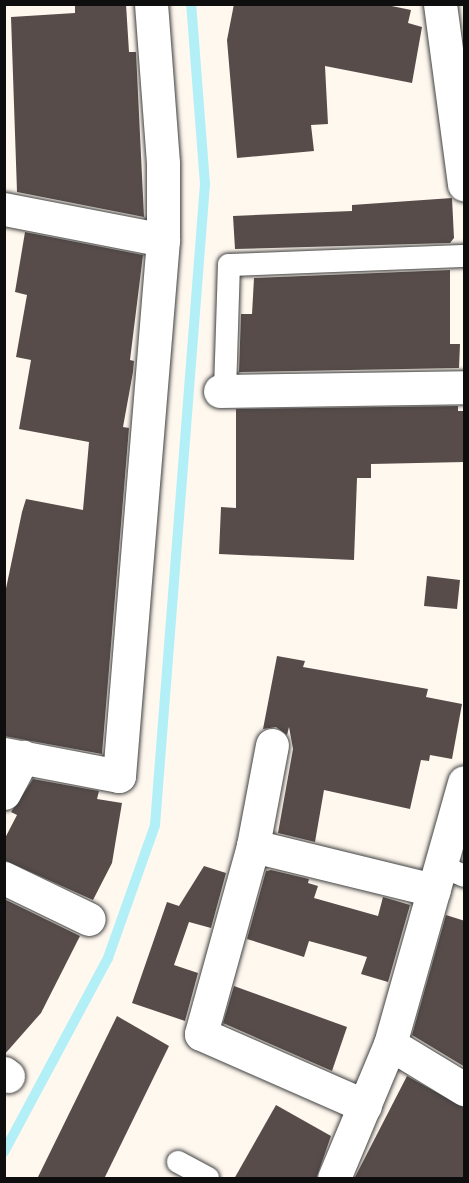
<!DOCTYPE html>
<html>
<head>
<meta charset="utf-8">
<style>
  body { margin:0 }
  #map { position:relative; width:469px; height:1183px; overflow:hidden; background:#fff8ef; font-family:Literata,serif }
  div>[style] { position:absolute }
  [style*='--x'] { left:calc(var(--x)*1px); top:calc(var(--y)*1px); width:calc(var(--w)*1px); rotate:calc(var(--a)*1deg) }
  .stream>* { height:10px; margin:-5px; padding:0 5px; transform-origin:5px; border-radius:5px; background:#b3eff7 }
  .building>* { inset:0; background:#574c4a }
  .roads { filter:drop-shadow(0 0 2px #414141) drop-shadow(0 0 2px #414141) }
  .lane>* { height:22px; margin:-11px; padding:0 11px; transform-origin:11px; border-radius:11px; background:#fff }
  .street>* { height:33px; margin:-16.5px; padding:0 16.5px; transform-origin:16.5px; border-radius:16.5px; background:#fff }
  span { translate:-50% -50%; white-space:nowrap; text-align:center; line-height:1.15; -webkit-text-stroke:6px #fff; paint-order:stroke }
  .frame { position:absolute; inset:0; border:6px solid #0e0e0e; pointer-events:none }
</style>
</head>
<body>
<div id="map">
  <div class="stream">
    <i style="--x:4;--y:1152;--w:220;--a:-61.8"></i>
    <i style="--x:108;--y:958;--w:141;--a:-70.5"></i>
    <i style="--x:155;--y:825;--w:643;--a:-85.54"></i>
    <i style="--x:205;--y:184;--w:181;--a:-94.4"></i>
  </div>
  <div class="building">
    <i style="clip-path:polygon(75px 4px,126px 4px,129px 52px,136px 52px,144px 217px,17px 192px,11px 17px,75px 13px)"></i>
    <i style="clip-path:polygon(234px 4px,382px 4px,411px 10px,408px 23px,422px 27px,412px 83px,325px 66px,328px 124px,311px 125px,314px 151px,237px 158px,227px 40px)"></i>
    <i style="clip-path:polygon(452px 198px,454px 238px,450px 243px,235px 249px,233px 216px,352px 211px,352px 205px)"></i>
    <i style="clip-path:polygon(25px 232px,143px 255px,130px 360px,134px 361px,133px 372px,123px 427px,129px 428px,102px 754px,4px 736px,4px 598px,22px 512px,26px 499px,83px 510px,89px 442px,19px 429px,31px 360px,16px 357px,27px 295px,15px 292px)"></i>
    <i style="clip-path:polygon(450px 270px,450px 344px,460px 344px,459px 368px,239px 372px,241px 314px,252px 314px,254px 278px)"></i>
    <i style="clip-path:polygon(458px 406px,458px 411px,465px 411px,465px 462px,371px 464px,371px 478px,357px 478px,354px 560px,219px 554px,221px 507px,236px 508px,236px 409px)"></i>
    <i style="clip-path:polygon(427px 576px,460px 580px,457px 609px,424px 606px)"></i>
    <i style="clip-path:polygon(277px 656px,305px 661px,303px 667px,428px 689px,426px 697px,462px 704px,452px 759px,430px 755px,429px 761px,421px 760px,410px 809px,324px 790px,315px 842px,278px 833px,293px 749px,289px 727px,287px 735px,276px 727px,263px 729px)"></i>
    <i style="clip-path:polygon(33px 779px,99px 791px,97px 799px,122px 803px,112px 863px,93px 900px,4px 860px,4px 840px,17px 815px,11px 812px)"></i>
    <i style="clip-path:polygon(204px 866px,226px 873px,211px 928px,189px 922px,174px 965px,198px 973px,185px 1021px,132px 1003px,167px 902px,179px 906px)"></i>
    <i style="clip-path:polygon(271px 870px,309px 879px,308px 883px,318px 886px,314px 898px,378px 916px,383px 897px,410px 905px,388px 982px,361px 974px,367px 957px,309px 941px,304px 957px,247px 939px,266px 871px)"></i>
    <i style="clip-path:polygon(4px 899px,80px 936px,41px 1013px,4px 1055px)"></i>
    <i style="clip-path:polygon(446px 915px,465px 921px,465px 1067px,412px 1035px)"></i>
    <i style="clip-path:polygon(234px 986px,347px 1027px,332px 1071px,223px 1023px)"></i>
    <i style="clip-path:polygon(117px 1016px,169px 1046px,104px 1179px,37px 1179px)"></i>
    <i style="clip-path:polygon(407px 1076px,465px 1108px,465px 1179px,354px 1179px)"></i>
    <i style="clip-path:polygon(276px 1105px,331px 1136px,316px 1179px,234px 1179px)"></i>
  </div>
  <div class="roads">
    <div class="lane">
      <i style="--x:225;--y:391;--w:126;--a:-88.2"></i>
      <i style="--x:229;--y:265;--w:235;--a:-2.2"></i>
      <i style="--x:441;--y:866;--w:25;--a:23"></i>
      <i style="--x:178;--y:1162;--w:34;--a:28"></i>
    </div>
    <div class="street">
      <i style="--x:440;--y:4;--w:182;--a:82.4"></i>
      <i style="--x:4;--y:209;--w:162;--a:11"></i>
      <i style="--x:220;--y:391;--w:244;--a:-0.9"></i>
      <i style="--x:272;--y:745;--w:103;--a:100.7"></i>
      <i style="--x:253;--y:846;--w:195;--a:105.5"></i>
      <i style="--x:201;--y:1034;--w:179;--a:23.7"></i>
      <i style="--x:4;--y:754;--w:117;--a:10.8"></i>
      <i style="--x:119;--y:776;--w:538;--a:-85.31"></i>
      <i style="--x:163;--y:240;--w:77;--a:-90"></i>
      <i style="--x:163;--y:163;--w:159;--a:-94.3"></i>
      <i style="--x:4;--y:793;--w:41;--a:-62.2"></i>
      <i style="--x:253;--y:846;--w:186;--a:13.7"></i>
      <i style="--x:4;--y:878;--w:94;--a:25.8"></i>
      <i style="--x:390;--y:1044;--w:87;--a:31.3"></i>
      <i style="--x:4;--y:1073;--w:5;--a:37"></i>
      <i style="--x:334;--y:1178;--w:145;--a:-67.3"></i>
      <i style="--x:390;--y:1044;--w:272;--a:-74.2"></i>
    </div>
  </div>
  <div class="frame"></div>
</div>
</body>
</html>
